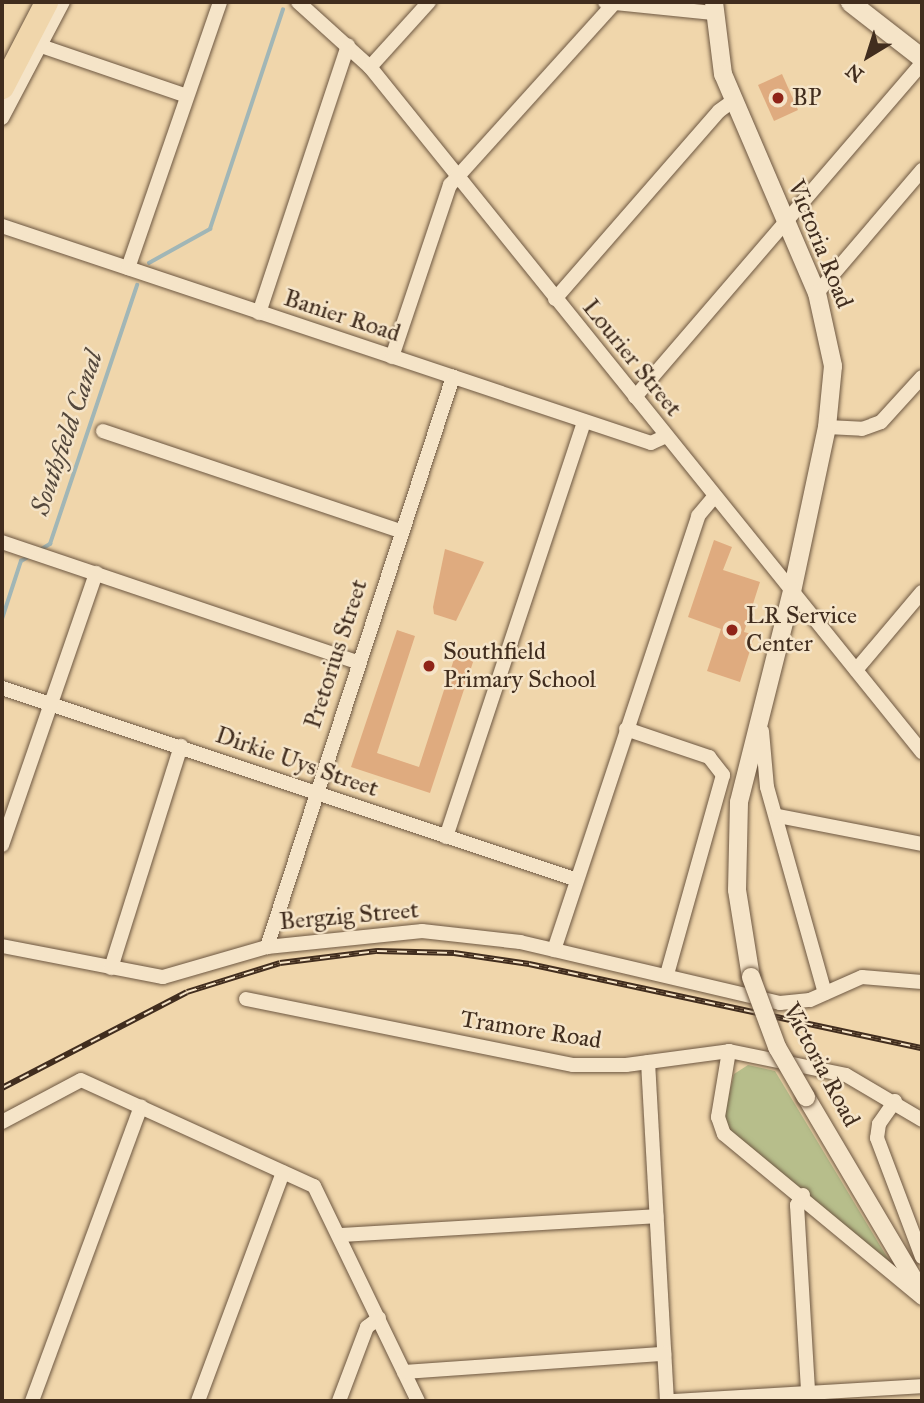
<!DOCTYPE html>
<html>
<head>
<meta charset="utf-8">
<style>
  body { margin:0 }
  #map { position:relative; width:924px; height:1403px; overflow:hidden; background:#f0d6ab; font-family:"IM FELL Great Primer",serif }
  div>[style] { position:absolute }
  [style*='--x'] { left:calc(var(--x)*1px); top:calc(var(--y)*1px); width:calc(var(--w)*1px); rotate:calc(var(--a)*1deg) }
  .green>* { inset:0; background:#b7be8b }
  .stream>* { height:3.5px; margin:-1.75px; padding:0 1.75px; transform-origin:1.75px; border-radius:1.75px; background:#a1b6b6 }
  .building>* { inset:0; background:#dfab7f }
  .roads { filter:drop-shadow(0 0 2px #6d5741) drop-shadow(0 0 2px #6d5741) }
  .minor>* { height:14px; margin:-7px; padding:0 7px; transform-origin:7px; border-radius:7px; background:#f5e4c8 }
  .tertiary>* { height:18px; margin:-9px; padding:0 9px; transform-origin:9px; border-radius:9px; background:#f5e4c8 }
  .secondary>* { height:19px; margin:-9.5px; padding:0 9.5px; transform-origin:9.5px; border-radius:9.5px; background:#f5e4c8 }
  .primary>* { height:23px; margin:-11.5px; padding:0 11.5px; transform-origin:11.5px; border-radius:11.5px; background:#f0d6ab }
  .rail>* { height:6px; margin-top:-3px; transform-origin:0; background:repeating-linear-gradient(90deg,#f5e4c8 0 10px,#412d1e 0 20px); box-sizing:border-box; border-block:2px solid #412d1e }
  .bridges { filter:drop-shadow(0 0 2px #6d5741) drop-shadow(0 0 2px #6d5741) }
  .tertiary-bridge>* { height:18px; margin:-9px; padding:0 9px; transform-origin:9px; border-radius:9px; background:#f5e4c8 }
  .dots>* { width:19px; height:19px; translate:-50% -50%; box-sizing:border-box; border:4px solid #f5e4c8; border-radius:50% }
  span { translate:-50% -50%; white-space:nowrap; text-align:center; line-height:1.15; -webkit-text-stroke:5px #f5e4c8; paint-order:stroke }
  .poi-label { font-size:24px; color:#412d1e }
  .left { translate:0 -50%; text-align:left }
  .street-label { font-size:24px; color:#412d1e }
  .water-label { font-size:26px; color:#54483c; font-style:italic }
  .frame { position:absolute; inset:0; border:4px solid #412d1e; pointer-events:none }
  .north { position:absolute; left:833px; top:21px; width:70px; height:70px; -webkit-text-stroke:5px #f5e4c8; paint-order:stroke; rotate:218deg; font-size:19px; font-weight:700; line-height:28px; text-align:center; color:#412d1e }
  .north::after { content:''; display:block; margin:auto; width:24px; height:32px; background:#412d1e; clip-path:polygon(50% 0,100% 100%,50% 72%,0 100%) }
</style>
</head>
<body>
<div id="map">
  <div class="green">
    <i style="clip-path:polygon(748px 1065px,775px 1071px,890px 1262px,731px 1133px,724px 1115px,734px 1074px)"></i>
  </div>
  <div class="stream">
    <i style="--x:149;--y:263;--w:70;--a:-29.1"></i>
    <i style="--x:210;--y:229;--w:231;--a:-71.6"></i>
    <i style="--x:40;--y:550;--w:12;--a:-31"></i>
    <i style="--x:50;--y:544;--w:273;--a:-71.4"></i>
    <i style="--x:2;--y:619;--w:61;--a:-71.9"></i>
    <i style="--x:21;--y:561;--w:10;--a:-29"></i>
  </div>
  <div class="building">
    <i style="clip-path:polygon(782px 74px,798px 110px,774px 121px,758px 85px)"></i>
    <i style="clip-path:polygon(714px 540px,732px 547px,723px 570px,760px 582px,744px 632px,755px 635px,740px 682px,707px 671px,721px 629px,688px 617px)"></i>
    <i style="clip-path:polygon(445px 549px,484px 562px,456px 621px,434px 614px,433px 607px)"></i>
    <i style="clip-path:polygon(397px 630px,415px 636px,377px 753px,419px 767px,457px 650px,475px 656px,430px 793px,351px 767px)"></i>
  </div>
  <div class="roads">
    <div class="minor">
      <i style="--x:298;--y:2;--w:97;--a:42.1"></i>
      <i style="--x:370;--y:67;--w:880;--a:51.14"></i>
      <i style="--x:605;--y:2;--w:109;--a:5.8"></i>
      <i style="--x:41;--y:46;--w:154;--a:18.9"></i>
      <i style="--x:370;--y:67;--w:88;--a:-47.8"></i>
      <i style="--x:2;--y:118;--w:131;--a:-62.3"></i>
      <i style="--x:2;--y:226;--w:684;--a:18.49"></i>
      <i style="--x:651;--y:443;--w:17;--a:-25"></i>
      <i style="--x:128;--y:268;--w:281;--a:-70.9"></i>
      <i style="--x:817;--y:293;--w:162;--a:-49.5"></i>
      <i style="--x:555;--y:299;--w:249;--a:-48.9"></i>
      <i style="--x:719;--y:111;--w:19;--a:-36"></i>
      <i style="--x:259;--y:313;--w:282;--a:-71.6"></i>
      <i style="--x:392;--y:357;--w:182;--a:-71.4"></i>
      <i style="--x:450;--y:185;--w:241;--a:-47.9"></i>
      <i style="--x:635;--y:397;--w:440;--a:-49.3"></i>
      <i style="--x:827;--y:427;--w:35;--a:3"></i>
      <i style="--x:862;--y:429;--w:20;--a:-20"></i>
      <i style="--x:881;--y:422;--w:61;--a:-47.7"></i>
      <i style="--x:103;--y:431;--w:314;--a:18.6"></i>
      <i style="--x:2;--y:542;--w:375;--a:18.7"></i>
      <i style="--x:856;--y:670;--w:102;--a:-49.8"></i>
      <i style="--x:2;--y:688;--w:606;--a:18.46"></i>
      <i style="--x:626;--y:729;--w:88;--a:18.6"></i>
      <i style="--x:709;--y:757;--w:23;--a:52"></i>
      <i style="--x:723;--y:775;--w:207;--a:105.7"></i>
      <i style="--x:762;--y:731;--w:56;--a:84.9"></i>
      <i style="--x:767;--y:787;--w:214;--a:74.3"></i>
      <i style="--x:778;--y:816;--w:147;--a:11"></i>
      <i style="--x:446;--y:837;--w:438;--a:-71.6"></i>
      <i style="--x:2;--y:845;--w:288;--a:-70.9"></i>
      <i style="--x:2;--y:946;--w:164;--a:10.9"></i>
      <i style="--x:163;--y:977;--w:108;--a:-16.1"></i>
      <i style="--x:267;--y:947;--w:156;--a:-5.9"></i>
      <i style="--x:422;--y:931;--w:99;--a:6.4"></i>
      <i style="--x:520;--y:942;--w:267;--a:13.2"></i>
      <i style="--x:780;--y:1003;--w:30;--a:-6"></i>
      <i style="--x:810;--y:1000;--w:57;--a:-23.9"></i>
      <i style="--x:862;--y:977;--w:60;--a:4.8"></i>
      <i style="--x:267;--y:947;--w:600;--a:-71.93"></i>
      <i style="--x:554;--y:950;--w:457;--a:-71.6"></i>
      <i style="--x:698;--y:516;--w:26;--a:-50"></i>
      <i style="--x:111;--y:968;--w:233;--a:-72.5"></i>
      <i style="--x:246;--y:999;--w:334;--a:11.4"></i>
      <i style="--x:573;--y:1065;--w:53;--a:0"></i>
      <i style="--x:626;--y:1065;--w:104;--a:-7.7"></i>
      <i style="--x:729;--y:1051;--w:119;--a:11.6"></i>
      <i style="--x:846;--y:1075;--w:88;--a:30.6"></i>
      <i style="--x:729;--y:1051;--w:67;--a:99.5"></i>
      <i style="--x:718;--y:1117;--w:18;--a:71"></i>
      <i style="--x:724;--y:1134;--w:257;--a:39.6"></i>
      <i style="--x:648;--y:1062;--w:340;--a:86.8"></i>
      <i style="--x:895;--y:1101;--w:28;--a:125"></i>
      <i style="--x:879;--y:1124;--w:14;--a:98"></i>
      <i style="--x:877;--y:1138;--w:127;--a:69.3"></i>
      <i style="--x:2;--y:1122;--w:89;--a:-28"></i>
      <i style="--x:81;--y:1080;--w:256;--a:24.5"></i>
      <i style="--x:314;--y:1186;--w:239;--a:64.2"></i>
      <i style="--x:803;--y:1195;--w:12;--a:121"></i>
      <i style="--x:797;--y:1205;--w:187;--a:86.6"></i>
      <i style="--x:340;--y:1235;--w:317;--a:-3.4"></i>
      <i style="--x:404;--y:1372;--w:261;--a:-4"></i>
      <i style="--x:32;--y:1401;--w:314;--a:-69.7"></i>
      <i style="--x:198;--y:1401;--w:244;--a:-69.6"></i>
      <i style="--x:339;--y:1401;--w:79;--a:-69.3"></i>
      <i style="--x:367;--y:1327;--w:15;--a:-37"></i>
      <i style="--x:673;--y:1401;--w:249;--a:-3.4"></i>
    </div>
    <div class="tertiary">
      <i style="--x:714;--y:2;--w:73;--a:82.9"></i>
      <i style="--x:723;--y:74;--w:238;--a:66.8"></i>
      <i style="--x:817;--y:293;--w:75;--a:77.6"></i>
      <i style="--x:833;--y:366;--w:61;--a:95.6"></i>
      <i style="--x:827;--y:427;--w:168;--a:102"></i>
      <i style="--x:792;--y:591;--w:218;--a:104.1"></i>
      <i style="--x:739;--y:802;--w:88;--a:91.3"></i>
      <i style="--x:737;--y:890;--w:88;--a:80.9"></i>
      <i style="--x:806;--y:1097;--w:228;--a:59.4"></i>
    </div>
    <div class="secondary">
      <i style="--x:850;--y:2;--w:91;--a:37.9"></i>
    </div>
    <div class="primary">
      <i style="--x:2;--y:87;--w:96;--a:-62.6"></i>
    </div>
  </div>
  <div class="rail">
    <i style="--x:2;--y:1088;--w:208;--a:-27.4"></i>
    <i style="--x:187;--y:992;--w:97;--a:-17.3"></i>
    <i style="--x:280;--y:963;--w:98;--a:-7.1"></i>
    <i style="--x:377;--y:951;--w:77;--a:1.5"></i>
    <i style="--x:454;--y:953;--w:76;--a:8.3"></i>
    <i style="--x:529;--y:964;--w:402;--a:12.1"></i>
  </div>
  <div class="bridges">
    <div class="tertiary-bridge">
      <i style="--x:751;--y:977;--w:75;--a:69.6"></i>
      <i style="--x:777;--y:1047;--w:58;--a:59.9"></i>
    </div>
  </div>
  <div class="dots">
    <i style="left:778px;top:98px;background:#8f2418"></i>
    <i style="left:732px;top:630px;background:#8f2418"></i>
    <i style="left:429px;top:666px;background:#8f2418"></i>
  </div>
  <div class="poi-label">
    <span class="left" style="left:792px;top:98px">BP</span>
    <span class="left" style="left:746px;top:630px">LR Service<br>Center</span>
    <span class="left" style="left:443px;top:666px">Southfield<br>Primary School</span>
  </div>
  <div class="street-label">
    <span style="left:820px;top:244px;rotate:68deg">Victoria Road</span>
    <span style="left:342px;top:316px;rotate:18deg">Banier Road</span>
    <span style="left:632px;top:358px;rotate:51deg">Lourier Street</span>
    <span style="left:336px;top:654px;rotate:-72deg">Pretorius Street</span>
    <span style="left:297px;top:762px;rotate:19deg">Dirkie Uys Street</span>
    <span style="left:349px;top:916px;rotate:-5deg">Bergzig Street</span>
    <span style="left:531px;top:1030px;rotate:9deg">Tramore Road</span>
    <span style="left:821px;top:1065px;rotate:62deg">Victoria Road</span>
  </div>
  <div class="water-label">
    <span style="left:67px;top:433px;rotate:-71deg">Southfield Canal</span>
  </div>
  <div class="frame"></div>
  <div class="north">N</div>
</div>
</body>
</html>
